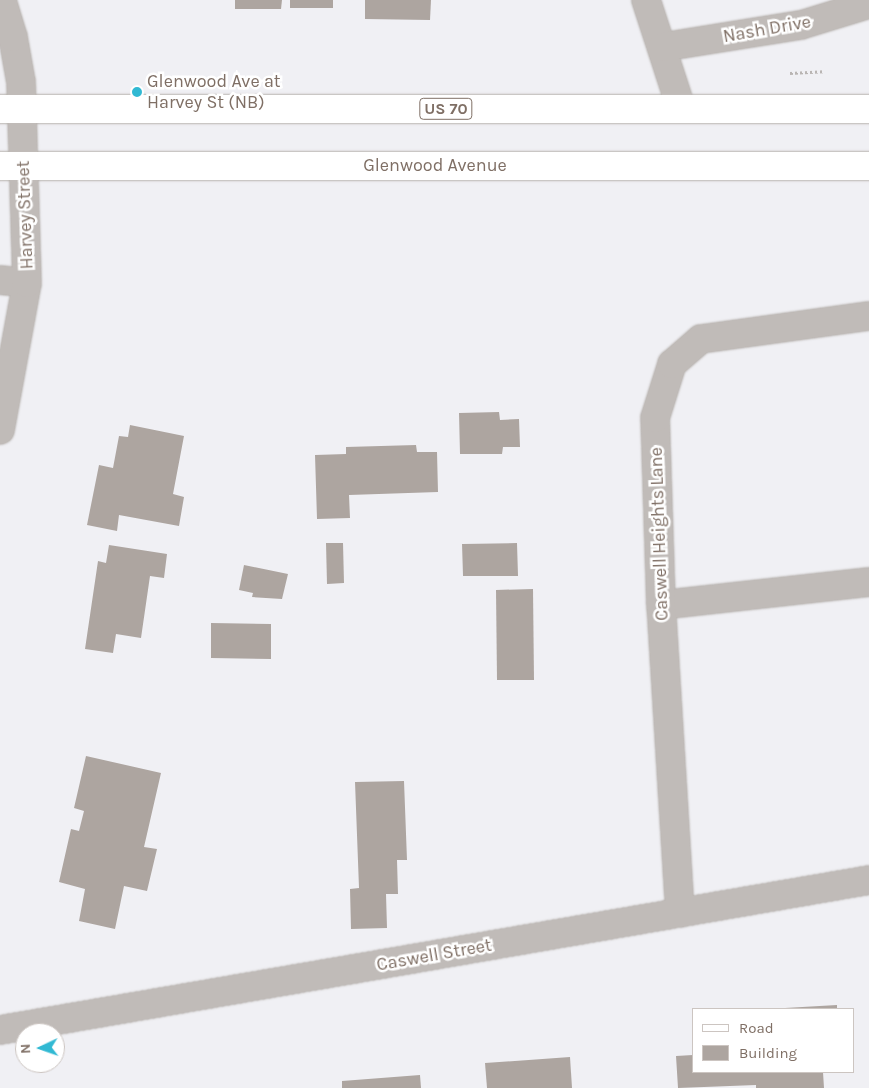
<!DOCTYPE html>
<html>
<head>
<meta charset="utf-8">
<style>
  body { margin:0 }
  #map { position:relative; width:869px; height:1088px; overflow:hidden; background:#f0f0f4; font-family:Karla,sans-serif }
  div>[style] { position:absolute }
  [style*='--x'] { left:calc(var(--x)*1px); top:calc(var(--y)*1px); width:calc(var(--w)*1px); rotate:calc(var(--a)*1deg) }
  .building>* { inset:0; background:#ada5a0 }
  .path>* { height:3px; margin-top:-1.5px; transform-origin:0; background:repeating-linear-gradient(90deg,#b9b5b3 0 2.5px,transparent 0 5px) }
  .roads { filter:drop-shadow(0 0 1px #b5b0ac) drop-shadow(0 0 1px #b5b0ac) }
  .minor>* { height:28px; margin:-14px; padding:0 14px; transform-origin:14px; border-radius:14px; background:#c0bbb8 }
  .major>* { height:28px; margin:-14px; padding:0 14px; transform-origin:14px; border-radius:14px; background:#fff }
  .dots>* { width:14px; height:14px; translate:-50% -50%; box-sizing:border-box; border:2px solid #fff; border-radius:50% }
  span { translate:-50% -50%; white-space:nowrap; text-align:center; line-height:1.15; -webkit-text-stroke:5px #fff; paint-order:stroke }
  .shield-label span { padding:1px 4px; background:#fff; border:1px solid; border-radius:4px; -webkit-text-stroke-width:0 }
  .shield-label { font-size:16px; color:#7f6f65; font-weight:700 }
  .street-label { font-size:18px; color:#7f6f65 }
  .poi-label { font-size:18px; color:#7f6f65 }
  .left { translate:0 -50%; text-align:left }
  .legend { position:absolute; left:692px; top:1008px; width:162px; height:65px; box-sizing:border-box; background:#fff; border:1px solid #ccc5c1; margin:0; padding:6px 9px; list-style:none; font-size:15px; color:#7f6f65 }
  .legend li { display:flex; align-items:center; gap:10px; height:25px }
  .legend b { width:25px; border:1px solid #ccc5c1 }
  .north { position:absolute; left:15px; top:1023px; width:50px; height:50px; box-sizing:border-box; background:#fff; border:1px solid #ccc5c1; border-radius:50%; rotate:267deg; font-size:14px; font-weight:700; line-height:20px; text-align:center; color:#7f6f65 }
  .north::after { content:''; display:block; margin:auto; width:18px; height:22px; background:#31b9d3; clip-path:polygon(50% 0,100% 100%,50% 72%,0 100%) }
</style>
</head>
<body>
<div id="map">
  <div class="building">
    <i style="clip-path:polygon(235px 0,282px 0,281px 9px,235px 9px)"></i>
    <i style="clip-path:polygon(290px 0,333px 0,333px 8px,290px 8px)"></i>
    <i style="clip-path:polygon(365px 0,431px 0,430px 20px,365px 19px)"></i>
    <i style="clip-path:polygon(499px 412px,500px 420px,519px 419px,520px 447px,503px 447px,502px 454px,460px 454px,459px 413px)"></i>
    <i style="clip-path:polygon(130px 425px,184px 436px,173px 494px,184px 497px,179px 526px,119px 515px,117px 531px,87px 525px,99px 465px,113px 468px,119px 436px,128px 437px)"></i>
    <i style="clip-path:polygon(416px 445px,417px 452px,437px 452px,438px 492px,349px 495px,350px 518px,317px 519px,315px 455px,346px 454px,346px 447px)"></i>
    <i style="clip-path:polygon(326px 543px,343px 543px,344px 583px,327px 584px)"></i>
    <i style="clip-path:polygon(517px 543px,518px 576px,463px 576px,462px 544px)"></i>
    <i style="clip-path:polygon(109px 545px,167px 554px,164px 578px,150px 576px,141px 638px,116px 634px,113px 653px,85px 649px,98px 561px,106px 563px)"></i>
    <i style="clip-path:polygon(244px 565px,288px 574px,282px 599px,252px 597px,253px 593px,239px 590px)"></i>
    <i style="clip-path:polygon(533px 589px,534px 680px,497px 680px,496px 590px)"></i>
    <i style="clip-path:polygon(211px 623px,271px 624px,271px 659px,211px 658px)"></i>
    <i style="clip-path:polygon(86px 756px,161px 773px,144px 847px,157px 849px,147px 891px,124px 886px,115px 929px,79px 921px,85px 889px,59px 882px,71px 829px,79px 831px,84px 811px,74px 808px)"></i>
    <i style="clip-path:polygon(404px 781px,407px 860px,397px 860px,398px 894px,386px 894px,387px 928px,351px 929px,350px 889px,359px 888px,355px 782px)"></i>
    <i style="clip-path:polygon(837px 1005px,837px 1009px,785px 1009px,785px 1008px)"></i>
    <i style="clip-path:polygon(693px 1055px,693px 1072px,823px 1072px,824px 1088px,756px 1088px,756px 1085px,678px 1088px,676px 1056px)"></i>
    <i style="clip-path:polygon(570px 1057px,572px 1088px,487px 1088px,485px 1063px)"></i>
    <i style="clip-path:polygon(420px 1075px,421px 1088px,342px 1088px,342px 1081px)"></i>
  </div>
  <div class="path">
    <i style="--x:790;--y:73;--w:34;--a:-3"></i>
  </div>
  <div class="roads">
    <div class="minor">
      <i style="--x:646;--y:0;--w:114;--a:72"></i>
      <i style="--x:663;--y:47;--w:140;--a:-9.1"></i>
      <i style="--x:801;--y:25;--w:71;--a:-17.2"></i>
      <i style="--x:0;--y:280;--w:27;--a:6"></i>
      <i style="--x:0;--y:430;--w:149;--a:-79.6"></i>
      <i style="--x:27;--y:283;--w:201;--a:-91.7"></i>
      <i style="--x:21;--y:82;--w:46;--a:-100.1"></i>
      <i style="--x:13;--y:37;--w:39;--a:-107"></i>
      <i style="--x:661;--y:605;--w:209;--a:-6.3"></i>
      <i style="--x:680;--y:913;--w:309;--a:-93.5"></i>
      <i style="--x:661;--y:605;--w:187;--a:-91.8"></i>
      <i style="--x:655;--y:418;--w:57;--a:-72.5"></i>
      <i style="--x:672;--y:364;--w:38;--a:-41"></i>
      <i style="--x:701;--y:339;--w:170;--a:-7.8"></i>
      <i style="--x:0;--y:1030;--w:882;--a:-9.79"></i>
    </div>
    <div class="major">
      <i style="--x:0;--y:109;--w:869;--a:0"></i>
      <i style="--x:0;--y:166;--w:869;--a:0"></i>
    </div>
  </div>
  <div class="dots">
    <i style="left:137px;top:92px;background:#31b9d3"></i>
  </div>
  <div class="shield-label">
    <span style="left:446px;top:109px">US 70</span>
  </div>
  <div class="street-label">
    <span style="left:767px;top:29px;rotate:-10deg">Nash Drive</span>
    <span style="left:435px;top:165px">Glenwood Avenue</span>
    <span style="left:25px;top:215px;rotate:-92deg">Harvey Street</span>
    <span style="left:659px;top:534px;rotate:-92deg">Caswell Heights Lane</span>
    <span style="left:434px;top:955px;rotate:-10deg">Caswell Street</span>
  </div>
  <div class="poi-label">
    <span class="left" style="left:147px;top:92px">Glenwood Ave at<br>Harvey St (NB)</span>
  </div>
  <ul class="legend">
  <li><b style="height:6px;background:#fff"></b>Road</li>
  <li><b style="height:14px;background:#ada5a0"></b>Building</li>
  </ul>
  <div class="north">N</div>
</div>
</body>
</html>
